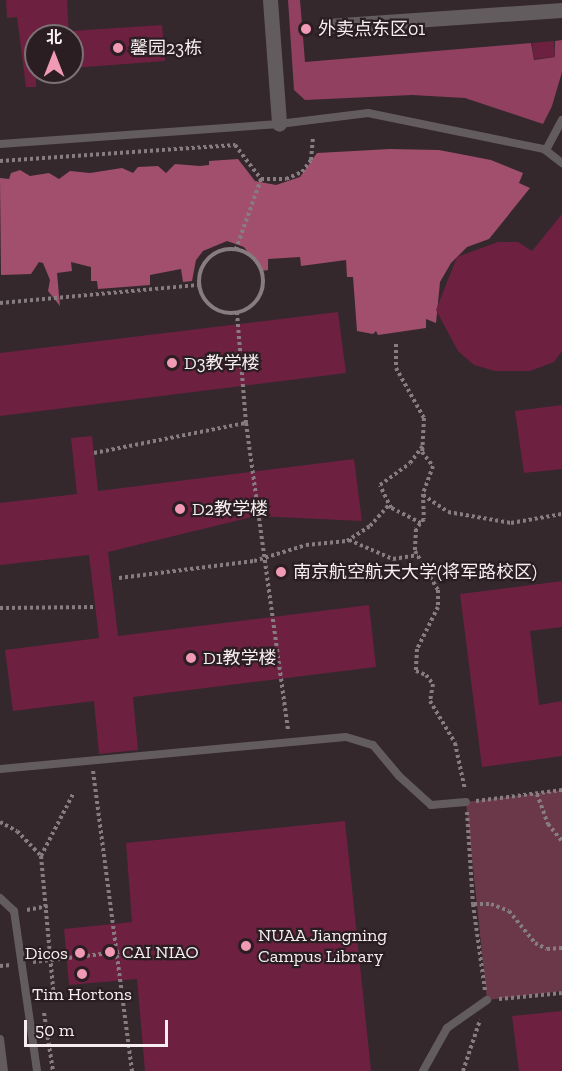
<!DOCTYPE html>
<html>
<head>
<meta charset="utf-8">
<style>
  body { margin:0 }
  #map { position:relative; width:562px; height:1071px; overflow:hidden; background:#34282c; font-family:"Zilla Slab","Noto Sans SC",serif }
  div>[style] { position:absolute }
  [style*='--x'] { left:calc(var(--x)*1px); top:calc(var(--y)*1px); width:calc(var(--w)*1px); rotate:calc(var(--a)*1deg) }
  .green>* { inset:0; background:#6a3849 }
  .forest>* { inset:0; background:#91405f }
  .water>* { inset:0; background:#a14f6d }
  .building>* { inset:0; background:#6d2040 }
  .path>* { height:4px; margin-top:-2px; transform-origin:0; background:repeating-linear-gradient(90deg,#877d80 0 3px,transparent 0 6px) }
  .path>.ring { margin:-2px; padding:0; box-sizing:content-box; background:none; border:4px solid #877d80; border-radius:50% }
  .lane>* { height:8px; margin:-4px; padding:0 4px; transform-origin:4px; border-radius:4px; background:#635c5e }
  .street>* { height:15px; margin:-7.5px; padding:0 7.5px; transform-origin:7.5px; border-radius:7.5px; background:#635c5e }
  .dots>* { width:16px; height:16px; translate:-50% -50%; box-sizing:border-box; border:3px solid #2a1e22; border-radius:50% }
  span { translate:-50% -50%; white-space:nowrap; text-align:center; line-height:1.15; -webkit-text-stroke:4.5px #2a1e22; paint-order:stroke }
  .poi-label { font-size:18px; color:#f6eef0 }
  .left { translate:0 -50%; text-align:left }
  .right { translate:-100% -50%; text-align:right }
  .north { position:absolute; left:24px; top:24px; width:60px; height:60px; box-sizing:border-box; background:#2a1e22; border:2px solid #7c7174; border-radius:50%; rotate:0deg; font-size:16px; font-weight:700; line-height:24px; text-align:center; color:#f6eef0 }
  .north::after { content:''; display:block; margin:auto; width:21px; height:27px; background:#f09ab6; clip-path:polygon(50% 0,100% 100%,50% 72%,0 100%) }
  .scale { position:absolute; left:24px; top:1020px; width:144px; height:27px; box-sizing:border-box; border:3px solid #f6eef0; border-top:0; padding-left:8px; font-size:18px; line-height:21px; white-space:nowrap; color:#f6eef0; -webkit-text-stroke:4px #2a1e22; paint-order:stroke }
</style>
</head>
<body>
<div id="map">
  <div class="green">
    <i style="clip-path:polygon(562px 790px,562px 991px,487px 1000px,466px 802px)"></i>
  </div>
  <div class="forest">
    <i style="clip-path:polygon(288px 0,300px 0,305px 62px,531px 43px,534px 60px,555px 57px,555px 41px,562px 40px,562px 72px,552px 106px,543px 124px,465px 98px,412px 95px,305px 100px,294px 90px)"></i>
  </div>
  <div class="water">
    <i style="clip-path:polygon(390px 149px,439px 150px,491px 160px,523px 173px,519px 183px,530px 188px,489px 239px,467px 247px,451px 263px,440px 282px,436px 323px,426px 319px,426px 328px,378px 335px,376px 331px,373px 334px,357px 331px,353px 277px,347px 277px,346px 260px,301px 266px,300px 257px,268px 259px,268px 270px,262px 271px,244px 247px,227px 241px,203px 251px,196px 260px,192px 281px,183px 282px,181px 269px,150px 275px,150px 285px,98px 289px,97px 281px,91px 281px,91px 267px,71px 262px,72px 271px,57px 273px,60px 306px,48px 291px,50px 280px,43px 263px,39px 262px,31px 274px,1px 275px,0 178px,9px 179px,11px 173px,20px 170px,30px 176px,49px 173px,59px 179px,70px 171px,90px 173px,122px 168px,133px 173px,138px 167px,158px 166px,166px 173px,175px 164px,200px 166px,209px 165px,209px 161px,238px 159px,255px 181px,276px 185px,300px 177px,317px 153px)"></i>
  </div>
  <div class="building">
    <i style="clip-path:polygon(6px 0,67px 0,69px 36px,36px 36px,36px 87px,26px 87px,17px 17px,7px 18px)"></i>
    <i style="clip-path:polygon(162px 25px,165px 61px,72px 68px,72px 31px)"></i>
    <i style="clip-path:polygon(554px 41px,555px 57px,534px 59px,532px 43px)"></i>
    <i style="clip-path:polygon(562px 214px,562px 351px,554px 362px,530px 371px,495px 371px,474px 365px,458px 351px,436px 310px,457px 257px,498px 242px,518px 242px,532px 251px)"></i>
    <i style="clip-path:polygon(338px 312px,346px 373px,0 416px,0 353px)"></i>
    <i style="clip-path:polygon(562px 405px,562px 469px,524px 473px,515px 411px)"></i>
    <i style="clip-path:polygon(92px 436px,98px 491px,354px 459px,362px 521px,256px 516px,108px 552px,118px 636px,369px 605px,376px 667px,133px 697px,138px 750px,99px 754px,94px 701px,13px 711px,5px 650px,99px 638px,89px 555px,0 565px,0 503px,77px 494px,71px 438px)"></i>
    <i style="clip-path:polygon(562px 581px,562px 627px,530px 631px,539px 705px,562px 701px,562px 756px,482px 767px,460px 594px)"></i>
    <i style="clip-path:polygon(345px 821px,371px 1071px,145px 1071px,137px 979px,69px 985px,64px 929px,132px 922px,126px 843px)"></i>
    <i style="clip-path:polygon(562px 1011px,562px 1071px,519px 1071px,512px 1016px)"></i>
  </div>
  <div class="path">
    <i style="--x:0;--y:161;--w:236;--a:-3.9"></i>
    <i style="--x:235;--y:145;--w:43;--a:52.6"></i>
    <i style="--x:261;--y:179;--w:74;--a:109.7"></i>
    <i style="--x:261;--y:179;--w:25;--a:0"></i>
    <i style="--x:286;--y:179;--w:17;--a:-24"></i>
    <i style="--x:302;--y:172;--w:15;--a:-53"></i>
    <i style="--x:311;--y:160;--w:22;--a:-85"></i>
    <i class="ring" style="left:199px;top:249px;width:60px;height:60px"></i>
    <i style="--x:0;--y:303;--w:200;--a:-5.2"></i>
    <i style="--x:396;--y:344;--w:24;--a:90"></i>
    <i style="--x:396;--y:368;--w:57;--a:60.8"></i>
    <i style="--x:424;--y:418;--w:34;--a:93"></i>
    <i style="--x:422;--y:452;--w:18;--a:52"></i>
    <i style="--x:433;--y:466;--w:30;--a:110"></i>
    <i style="--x:423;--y:494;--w:25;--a:88"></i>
    <i style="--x:424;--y:519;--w:13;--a:129"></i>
    <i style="--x:416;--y:529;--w:22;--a:93"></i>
    <i style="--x:415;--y:551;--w:45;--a:59.5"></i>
    <i style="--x:438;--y:590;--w:17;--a:90"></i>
    <i style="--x:438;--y:607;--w:47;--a:116.6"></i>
    <i style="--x:417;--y:649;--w:22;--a:93"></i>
    <i style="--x:416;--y:671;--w:11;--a:22"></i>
    <i style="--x:426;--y:675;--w:11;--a:52"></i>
    <i style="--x:433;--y:684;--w:17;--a:100"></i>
    <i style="--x:430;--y:701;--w:49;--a:59.2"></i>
    <i style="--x:455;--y:743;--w:48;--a:78"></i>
    <i style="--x:246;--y:423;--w:311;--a:82.2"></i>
    <i style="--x:94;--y:453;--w:155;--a:-11.2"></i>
    <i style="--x:246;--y:423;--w:110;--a:-94.7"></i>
    <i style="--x:423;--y:495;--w:30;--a:34"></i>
    <i style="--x:448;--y:512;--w:64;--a:9.9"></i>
    <i style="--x:511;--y:523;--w:52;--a:-10"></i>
    <i style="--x:421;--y:523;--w:34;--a:-153"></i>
    <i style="--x:391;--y:508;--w:25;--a:-116"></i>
    <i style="--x:380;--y:485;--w:37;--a:-36"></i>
    <i style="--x:410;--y:463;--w:21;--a:-53"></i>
    <i style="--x:349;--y:540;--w:48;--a:23.4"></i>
    <i style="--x:393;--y:559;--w:25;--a:-9"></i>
    <i style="--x:119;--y:578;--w:136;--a:-7.2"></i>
    <i style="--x:254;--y:561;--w:54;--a:-17.1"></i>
    <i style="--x:306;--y:545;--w:41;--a:-5.6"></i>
    <i style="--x:347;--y:541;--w:27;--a:-33"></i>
    <i style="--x:370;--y:526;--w:28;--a:-48"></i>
    <i style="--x:0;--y:608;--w:96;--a:-0.6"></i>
    <i style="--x:93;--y:771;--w:303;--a:82.6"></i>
    <i style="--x:537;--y:794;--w:32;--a:70"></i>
    <i style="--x:548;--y:824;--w:22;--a:51"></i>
    <i style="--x:476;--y:801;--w:87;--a:-7.3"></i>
    <i style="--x:467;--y:812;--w:92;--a:86.3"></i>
    <i style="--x:473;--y:904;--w:87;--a:82.1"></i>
    <i style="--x:0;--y:822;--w:19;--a:28"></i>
    <i style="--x:17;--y:831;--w:35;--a:46"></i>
    <i style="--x:41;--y:856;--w:143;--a:84.8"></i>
    <i style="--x:54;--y:998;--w:15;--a:176"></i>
    <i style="--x:41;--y:856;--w:70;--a:-62.7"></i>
    <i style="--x:474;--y:904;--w:17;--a:0"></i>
    <i style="--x:491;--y:904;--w:19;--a:21"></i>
    <i style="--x:509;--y:911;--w:41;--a:50.9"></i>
    <i style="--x:535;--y:943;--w:13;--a:27"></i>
    <i style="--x:547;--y:949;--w:15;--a:-4"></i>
    <i style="--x:27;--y:910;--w:21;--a:-11"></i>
    <i style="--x:33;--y:962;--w:87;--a:-6.6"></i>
    <i style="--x:0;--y:966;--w:11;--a:-5"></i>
    <i style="--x:499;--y:999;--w:63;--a:-5.4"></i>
    <i style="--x:44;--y:1013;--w:59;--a:81.2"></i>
    <i style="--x:463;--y:1071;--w:54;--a:-71.6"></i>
  </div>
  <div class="lane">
    <i style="--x:0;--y:144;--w:280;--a:-4.1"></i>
    <i style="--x:279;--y:124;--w:90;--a:-7"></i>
    <i style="--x:368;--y:113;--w:180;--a:11.6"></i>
    <i style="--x:544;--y:149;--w:23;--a:38"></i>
    <i style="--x:546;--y:150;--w:34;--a:-62"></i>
    <i style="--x:0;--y:769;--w:347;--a:-5.3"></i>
    <i style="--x:346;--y:737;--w:28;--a:17"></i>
    <i style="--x:373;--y:745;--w:40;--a:50"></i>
    <i style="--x:399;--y:776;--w:43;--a:42.2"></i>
    <i style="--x:431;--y:805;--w:35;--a:-5"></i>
    <i style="--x:0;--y:898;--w:19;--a:43"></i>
    <i style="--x:14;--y:911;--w:162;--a:81.8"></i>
    <i style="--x:0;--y:1039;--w:32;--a:83"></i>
    <i style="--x:423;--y:1071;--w:49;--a:-60.8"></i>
    <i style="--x:447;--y:1028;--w:49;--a:-35"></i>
  </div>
  <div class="street">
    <i style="--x:270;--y:0;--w:124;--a:85.8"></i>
    <i style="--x:327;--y:26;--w:236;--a:-3.9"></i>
  </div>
  <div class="dots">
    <i style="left:306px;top:29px;background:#f09ab6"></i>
    <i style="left:118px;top:48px;background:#f09ab6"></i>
    <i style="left:172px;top:363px;background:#f09ab6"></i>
    <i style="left:180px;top:509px;background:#f09ab6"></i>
    <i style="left:281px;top:572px;background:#f09ab6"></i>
    <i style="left:191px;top:658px;background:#f09ab6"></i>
    <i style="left:246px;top:946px;background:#f09ab6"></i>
    <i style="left:110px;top:952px;background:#f09ab6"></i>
    <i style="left:80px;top:953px;background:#f09ab6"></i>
    <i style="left:82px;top:974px;background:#f09ab6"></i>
  </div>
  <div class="poi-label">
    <span class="left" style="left:318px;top:29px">外卖点东区01</span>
    <span class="left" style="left:130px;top:48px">馨园23栋</span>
    <span class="left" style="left:184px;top:363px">D3教学楼</span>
    <span class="left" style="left:192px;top:509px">D2教学楼</span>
    <span class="left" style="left:293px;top:572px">南京航空航天大学(将军路校区)</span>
    <span class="left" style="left:203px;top:658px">D1教学楼</span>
    <span class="left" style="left:258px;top:946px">NUAA Jiangning<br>Campus Library</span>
    <span class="left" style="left:122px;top:952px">CAI NIAO</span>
    <span class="right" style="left:68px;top:953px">Dicos</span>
    <span style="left:82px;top:994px">Tim Hortons</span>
  </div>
  <div class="north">北</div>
  <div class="scale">50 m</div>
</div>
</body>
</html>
